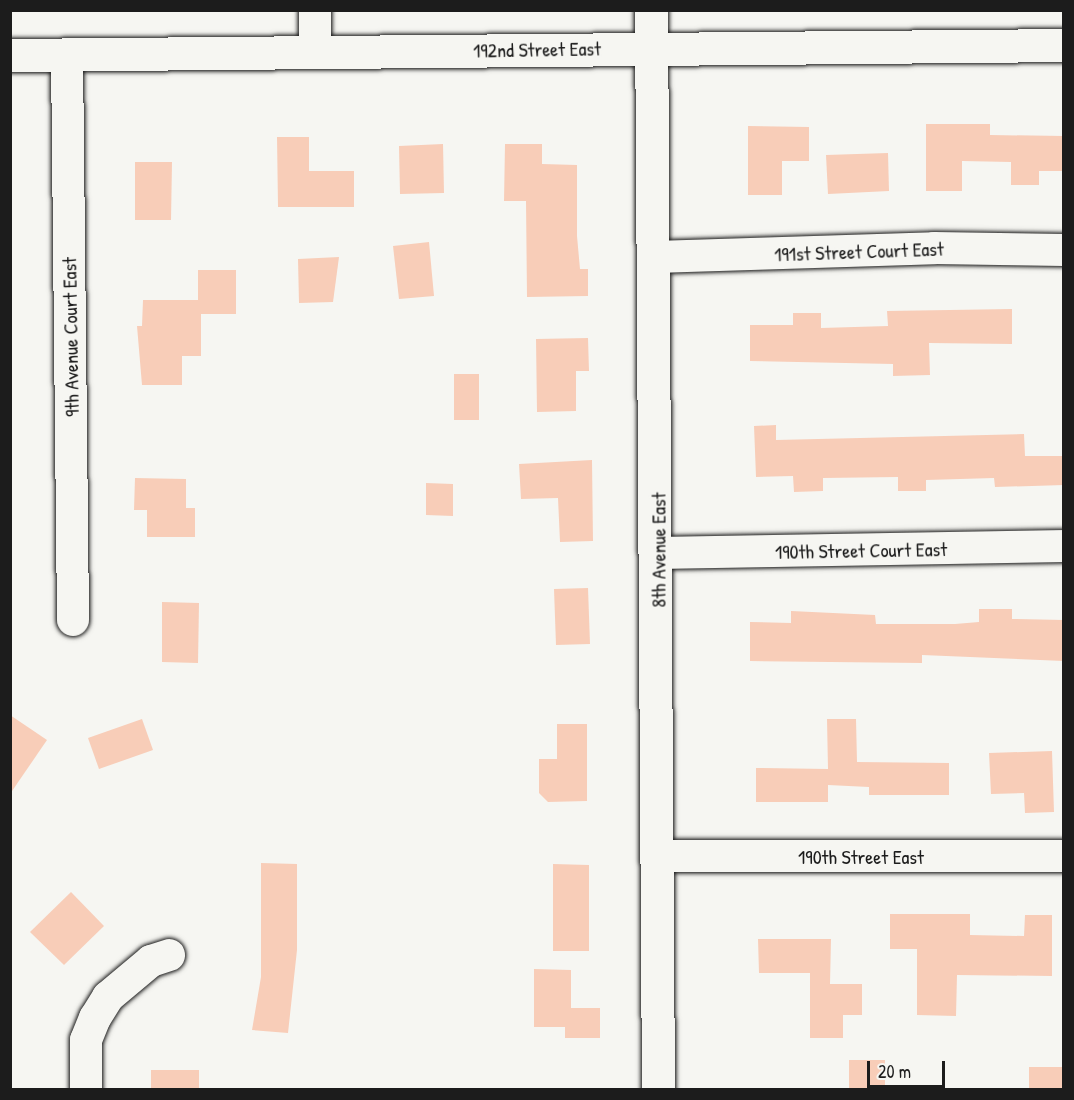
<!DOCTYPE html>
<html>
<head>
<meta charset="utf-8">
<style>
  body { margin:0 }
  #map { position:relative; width:1074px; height:1100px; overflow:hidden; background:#f6f6f2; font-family:"Patrick Hand",sans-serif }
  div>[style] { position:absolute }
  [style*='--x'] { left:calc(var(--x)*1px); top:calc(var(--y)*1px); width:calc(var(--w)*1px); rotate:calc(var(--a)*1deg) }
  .building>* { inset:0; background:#f8cdb8 }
  .roads { filter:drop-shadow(0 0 2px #1c1c1c) drop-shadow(0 0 2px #1c1c1c) }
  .street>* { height:32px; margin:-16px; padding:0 16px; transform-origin:16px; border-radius:16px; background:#f6f6f2 }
  .secondary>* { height:33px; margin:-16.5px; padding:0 16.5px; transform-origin:16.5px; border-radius:16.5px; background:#f6f6f2 }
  span { translate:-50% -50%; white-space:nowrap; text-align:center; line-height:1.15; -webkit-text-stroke:4.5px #f6f6f2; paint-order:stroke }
  .street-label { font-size:20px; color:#1c1c1c }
  .frame { position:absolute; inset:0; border:12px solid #1c1c1c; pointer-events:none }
  .scale { position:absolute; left:867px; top:1061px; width:78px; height:27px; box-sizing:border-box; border:3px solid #1c1c1c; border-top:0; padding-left:8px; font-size:18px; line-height:21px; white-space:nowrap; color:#1c1c1c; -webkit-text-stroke:4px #f6f6f2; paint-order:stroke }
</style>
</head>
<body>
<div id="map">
  <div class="building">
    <i style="clip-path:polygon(926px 124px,990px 124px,990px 135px,1064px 136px,1064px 171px,1039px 171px,1039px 185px,1011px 185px,1011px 162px,962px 161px,962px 191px,926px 191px)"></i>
    <i style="clip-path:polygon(748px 126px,809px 127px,809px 161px,782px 161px,782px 195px,748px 195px)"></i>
    <i style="clip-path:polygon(277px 137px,309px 137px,309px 171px,354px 171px,354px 207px,278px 207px)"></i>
    <i style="clip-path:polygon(443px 144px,444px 193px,400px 194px,399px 146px)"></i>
    <i style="clip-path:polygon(505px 144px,542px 144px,542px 164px,577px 165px,577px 236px,580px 269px,588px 269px,588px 296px,527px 297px,526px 201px,504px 201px)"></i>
    <i style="clip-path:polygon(888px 153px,889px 191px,828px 194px,826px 155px)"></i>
    <i style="clip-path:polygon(135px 162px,172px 162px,171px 220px,135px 220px)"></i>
    <i style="clip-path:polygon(429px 242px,434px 296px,399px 299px,393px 246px)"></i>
    <i style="clip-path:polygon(339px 257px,333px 302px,299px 303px,298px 259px)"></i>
    <i style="clip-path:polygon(198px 270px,236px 270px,236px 314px,201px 314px,201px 356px,182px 356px,182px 385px,142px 385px,137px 326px,142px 326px,143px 300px,198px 300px)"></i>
    <i style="clip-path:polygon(1012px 309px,1012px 344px,929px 343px,930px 375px,893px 376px,893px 364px,750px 361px,750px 325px,793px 325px,793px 313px,821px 313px,821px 328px,888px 326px,887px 311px)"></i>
    <i style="clip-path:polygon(588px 338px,589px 371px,576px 371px,576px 411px,537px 412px,536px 339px)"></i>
    <i style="clip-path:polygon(454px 374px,479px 374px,479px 420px,454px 420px)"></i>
    <i style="clip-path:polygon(776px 425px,776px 440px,1024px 434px,1025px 456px,1064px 456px,1064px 485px,995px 487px,994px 478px,926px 480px,926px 491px,898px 491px,898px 477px,823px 478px,823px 491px,794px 492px,793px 476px,756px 477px,754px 426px)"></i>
    <i style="clip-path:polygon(592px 460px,593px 541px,560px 542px,558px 498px,521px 499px,519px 464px)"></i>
    <i style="clip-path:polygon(135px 478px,186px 479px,186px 508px,195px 508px,195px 537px,147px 537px,147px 510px,134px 510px)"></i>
    <i style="clip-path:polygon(426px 483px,453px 484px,453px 516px,426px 515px)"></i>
    <i style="clip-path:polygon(588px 588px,590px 644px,556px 645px,554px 589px)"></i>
    <i style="clip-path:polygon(162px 602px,199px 603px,198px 663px,162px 662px)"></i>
    <i style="clip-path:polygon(979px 609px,1012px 609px,1012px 619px,1064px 620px,1064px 661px,922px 655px,922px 663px,750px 661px,750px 622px,791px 623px,791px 611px,875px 615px,876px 624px,955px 624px,979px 622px)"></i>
    <i style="clip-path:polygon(10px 715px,47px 740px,10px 794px)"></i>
    <i style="clip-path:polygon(142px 719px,153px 750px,99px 769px,88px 738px)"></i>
    <i style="clip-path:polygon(827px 719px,856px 719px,857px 762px,949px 763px,949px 795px,869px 795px,869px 787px,828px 785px,828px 802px,756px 802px,756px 768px,828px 769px)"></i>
    <i style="clip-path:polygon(557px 724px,587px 724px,587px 801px,548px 802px,539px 793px,539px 759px,557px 759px)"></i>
    <i style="clip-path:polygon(1052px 751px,1054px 812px,1025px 813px,1024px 793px,991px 794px,989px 753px)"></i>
    <i style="clip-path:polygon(261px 863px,297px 864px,297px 950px,288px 1033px,252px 1030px,261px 977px)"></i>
    <i style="clip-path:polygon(553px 864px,589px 865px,589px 951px,553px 951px)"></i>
    <i style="clip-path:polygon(71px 892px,104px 926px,64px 965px,30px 932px)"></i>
    <i style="clip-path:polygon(890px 914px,970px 914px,970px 935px,1024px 936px,1025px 915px,1052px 915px,1052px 976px,957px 975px,956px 1016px,917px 1015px,917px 949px,890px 949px)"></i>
    <i style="clip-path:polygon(758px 939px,831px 939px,830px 984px,862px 984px,862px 1015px,843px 1015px,843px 1038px,810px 1038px,810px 973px,759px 973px)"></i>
    <i style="clip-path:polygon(534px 969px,571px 970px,571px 1008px,600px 1008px,600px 1038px,565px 1038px,565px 1027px,534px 1027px)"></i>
    <i style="clip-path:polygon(849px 1060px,885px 1060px,885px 1089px,849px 1089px)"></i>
    <i style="clip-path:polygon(1029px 1067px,1064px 1067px,1064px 1089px,1029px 1089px)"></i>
    <i style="clip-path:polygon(151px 1070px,199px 1070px,199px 1089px,151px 1089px)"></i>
  </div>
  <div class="roads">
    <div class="street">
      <i style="--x:315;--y:10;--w:41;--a:90"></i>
      <i style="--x:67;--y:55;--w:565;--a:89.39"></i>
      <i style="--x:655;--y:257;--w:279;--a:-1.8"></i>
      <i style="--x:934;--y:248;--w:130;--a:0.9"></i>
      <i style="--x:658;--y:553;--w:406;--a:-1"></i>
      <i style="--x:658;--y:856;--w:406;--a:0"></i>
      <i style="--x:86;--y:1090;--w:50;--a:-90"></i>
      <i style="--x:86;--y:1040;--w:24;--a:-68"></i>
      <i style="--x:95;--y:1018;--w:25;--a:-58"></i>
      <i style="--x:108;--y:997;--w:56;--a:-39.9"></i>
      <i style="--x:151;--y:961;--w:19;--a:-18"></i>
    </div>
    <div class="secondary">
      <i style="--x:651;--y:10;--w:1080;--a:89.63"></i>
      <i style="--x:10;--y:55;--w:1054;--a:-0.54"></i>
    </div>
  </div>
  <div class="street-label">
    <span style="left:537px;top:49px;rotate:-1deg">192nd Street East</span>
    <span style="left:859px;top:251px;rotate:-2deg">191st Street Court East</span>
    <span style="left:70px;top:337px;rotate:-91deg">9th Avenue Court East</span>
    <span style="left:658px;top:550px;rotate:-90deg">8th Avenue East</span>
    <span style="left:861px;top:550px;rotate:-1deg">190th Street Court East</span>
    <span style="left:861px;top:856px">190th Street East</span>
  </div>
  <div class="frame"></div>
  <div class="scale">20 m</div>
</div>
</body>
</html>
